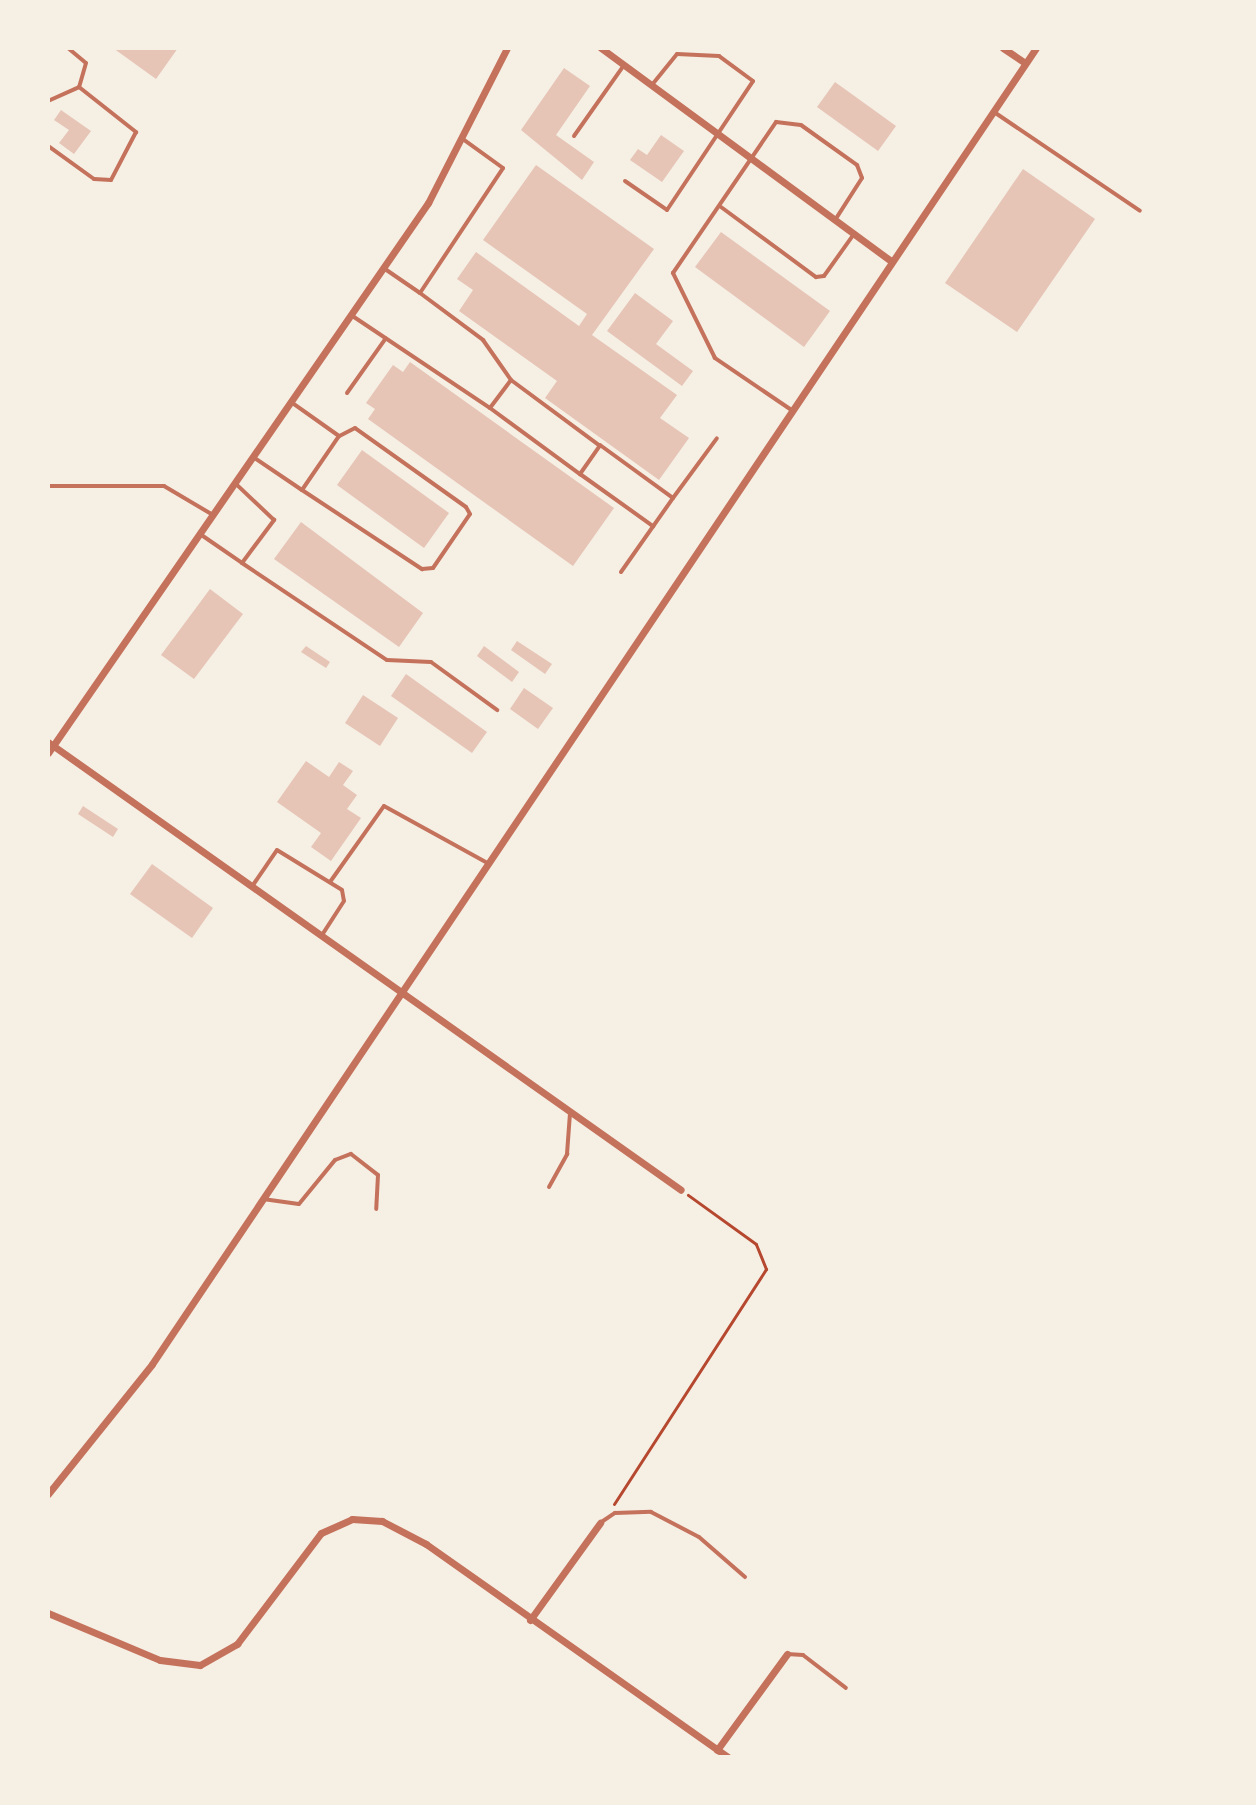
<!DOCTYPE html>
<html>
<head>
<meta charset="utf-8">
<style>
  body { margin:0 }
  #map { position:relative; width:1256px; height:1805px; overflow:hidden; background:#f6efe4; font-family:Raleway,sans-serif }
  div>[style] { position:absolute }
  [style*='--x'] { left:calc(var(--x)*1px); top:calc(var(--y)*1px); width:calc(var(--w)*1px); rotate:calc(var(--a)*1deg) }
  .building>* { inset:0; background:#e6c5b7 }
  .path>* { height:3px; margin:-1.5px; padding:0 1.5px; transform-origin:1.5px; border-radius:1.5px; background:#b5482f }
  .service>* { height:4px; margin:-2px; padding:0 2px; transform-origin:2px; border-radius:2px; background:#c5725c }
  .minor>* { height:7px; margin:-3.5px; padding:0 3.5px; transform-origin:3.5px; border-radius:3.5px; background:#c5725c }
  span { translate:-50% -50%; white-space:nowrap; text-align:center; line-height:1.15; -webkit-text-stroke:8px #f6efe4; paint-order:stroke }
  .frame { position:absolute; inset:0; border:50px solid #f6efe4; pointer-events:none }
</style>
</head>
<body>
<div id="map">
  <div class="building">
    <i style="clip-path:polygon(113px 48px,178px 48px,156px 79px)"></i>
    <i style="clip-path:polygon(564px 68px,590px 86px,556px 135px,594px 162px,582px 180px,521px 130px)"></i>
    <i style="clip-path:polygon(835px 82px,896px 126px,878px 151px,817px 107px)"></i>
    <i style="clip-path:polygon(61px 110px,91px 131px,74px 154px,59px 143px,69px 130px,54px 120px)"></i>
    <i style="clip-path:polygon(661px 135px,684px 151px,662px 182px,630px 160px,638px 149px,647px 155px)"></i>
    <i style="clip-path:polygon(536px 165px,654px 249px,592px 335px,677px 395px,660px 418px,689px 438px,659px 480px,545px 398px,557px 381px,459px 311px,473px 290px,457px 279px,476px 252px,579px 326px,587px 314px,483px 240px)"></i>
    <i style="clip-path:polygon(1023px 169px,1095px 219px,1017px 332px,945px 283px)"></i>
    <i style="clip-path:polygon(721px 232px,830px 311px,804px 347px,695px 267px)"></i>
    <i style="clip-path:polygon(635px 293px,673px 321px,656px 344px,693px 371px,682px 386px,607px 331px)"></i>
    <i style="clip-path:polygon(410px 362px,614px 508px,573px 566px,368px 419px,375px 409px,366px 403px,393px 365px,403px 372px)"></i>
    <i style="clip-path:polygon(362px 450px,449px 513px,424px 548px,337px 485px)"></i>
    <i style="clip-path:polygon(301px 522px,423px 613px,399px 647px,274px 559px)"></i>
    <i style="clip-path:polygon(210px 589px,243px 614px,194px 679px,161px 655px)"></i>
    <i style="clip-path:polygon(517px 641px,552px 664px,545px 674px,511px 650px)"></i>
    <i style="clip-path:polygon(306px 646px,330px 662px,326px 668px,301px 652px)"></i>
    <i style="clip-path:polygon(484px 646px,519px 672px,512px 682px,477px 656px)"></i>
    <i style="clip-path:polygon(406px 674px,487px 732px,472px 753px,391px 696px)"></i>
    <i style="clip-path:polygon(524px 688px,553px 708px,538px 729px,510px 709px)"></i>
    <i style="clip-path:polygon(363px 695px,398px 718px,380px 746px,345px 723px)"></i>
    <i style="clip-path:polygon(306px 761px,329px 777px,339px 762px,353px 771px,343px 785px,357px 795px,347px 809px,361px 818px,331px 861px,311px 847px,321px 833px,277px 802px)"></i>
    <i style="clip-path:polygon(83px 806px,118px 829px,113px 837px,78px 814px)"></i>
    <i style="clip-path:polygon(152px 864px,213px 908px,192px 938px,130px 894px)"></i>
  </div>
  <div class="path">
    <i style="--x:614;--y:1504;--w:280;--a:-57.1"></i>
    <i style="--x:766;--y:1269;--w:27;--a:-112"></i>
    <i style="--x:756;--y:1244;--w:84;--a:-144.2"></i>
  </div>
  <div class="service">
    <i style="--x:68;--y:48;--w:23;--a:40"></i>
    <i style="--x:86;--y:63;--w:25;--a:106"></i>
    <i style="--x:48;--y:101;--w:34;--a:-24"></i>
    <i style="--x:79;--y:87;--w:73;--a:38.3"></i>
    <i style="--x:136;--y:132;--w:54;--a:117.5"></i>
    <i style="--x:111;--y:180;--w:17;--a:-177"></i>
    <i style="--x:94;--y:179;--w:57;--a:-144.3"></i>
    <i style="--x:994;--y:112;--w:176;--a:34.1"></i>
    <i style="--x:574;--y:136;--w:87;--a:-54.8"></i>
    <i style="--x:625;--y:181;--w:51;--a:34.6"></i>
    <i style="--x:667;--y:210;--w:155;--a:-56.3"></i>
    <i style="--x:753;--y:81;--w:42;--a:-143.7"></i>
    <i style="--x:719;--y:56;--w:42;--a:-177.3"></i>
    <i style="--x:677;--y:54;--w:38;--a:129"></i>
    <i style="--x:721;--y:207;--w:118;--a:36.4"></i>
    <i style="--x:816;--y:277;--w:8;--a:-7"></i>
    <i style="--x:824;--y:276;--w:52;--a:-54.5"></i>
    <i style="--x:385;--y:269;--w:42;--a:34.4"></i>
    <i style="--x:420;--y:293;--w:150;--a:-56.4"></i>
    <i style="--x:503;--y:168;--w:49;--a:-144.1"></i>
    <i style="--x:420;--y:293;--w:79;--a:36.7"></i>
    <i style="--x:483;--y:340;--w:49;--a:55"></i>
    <i style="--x:511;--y:380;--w:35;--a:127"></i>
    <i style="--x:490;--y:408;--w:112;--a:36.3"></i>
    <i style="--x:580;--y:474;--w:35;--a:-55"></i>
    <i style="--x:600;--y:445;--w:90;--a:36"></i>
    <i style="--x:673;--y:498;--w:74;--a:-53.7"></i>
    <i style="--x:351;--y:315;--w:167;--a:33.8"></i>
    <i style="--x:511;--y:380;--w:109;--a:36.5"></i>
    <i style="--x:347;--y:393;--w:67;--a:-54.7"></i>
    <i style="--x:790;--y:409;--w:91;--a:-145.8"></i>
    <i style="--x:715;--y:358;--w:95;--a:-116.3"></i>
    <i style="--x:673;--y:273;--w:183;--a:-55.7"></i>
    <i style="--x:776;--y:122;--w:25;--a:7"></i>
    <i style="--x:801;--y:125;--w:69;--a:35.5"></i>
    <i style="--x:857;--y:165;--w:14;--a:69"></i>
    <i style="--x:862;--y:178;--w:50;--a:122.7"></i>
    <i style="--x:253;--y:457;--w:59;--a:34"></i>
    <i style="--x:302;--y:490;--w:65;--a:-55.6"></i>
    <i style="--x:339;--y:436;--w:59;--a:-144.7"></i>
    <i style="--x:580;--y:474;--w:90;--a:35.5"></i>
    <i style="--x:48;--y:486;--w:116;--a:0"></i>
    <i style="--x:164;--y:486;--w:57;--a:30.6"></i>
    <i style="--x:302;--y:490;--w:144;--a:33.4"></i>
    <i style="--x:422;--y:569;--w:11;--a:-5"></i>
    <i style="--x:433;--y:568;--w:65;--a:-55.6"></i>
    <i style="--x:470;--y:514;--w:8;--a:-120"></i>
    <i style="--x:466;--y:507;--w:136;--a:-144.6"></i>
    <i style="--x:355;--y:428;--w:18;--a:153"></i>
    <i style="--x:200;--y:534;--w:51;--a:34.6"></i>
    <i style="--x:242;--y:563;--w:54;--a:-53.3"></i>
    <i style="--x:274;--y:520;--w:54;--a:-136.5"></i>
    <i style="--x:242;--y:563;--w:174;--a:33.8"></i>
    <i style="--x:387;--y:660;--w:44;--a:2.6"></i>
    <i style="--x:431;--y:662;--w:82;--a:36"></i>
    <i style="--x:621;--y:572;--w:90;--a:-54.9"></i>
    <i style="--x:330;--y:882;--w:93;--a:-54.6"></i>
    <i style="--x:384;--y:806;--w:116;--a:28.8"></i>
    <i style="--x:253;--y:885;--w:42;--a:-55.6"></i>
    <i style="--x:277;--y:850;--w:76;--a:31.6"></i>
    <i style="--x:342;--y:890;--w:11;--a:80"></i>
    <i style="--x:344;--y:901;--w:40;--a:122.9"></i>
    <i style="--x:549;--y:1187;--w:38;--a:-61"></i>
    <i style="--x:567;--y:1154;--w:41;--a:-85.8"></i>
    <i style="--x:263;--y:1199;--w:36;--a:8"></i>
    <i style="--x:299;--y:1204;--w:57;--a:-50.7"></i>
    <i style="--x:335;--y:1160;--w:17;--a:-21"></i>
    <i style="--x:351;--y:1154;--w:34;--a:38"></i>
    <i style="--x:378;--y:1175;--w:34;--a:93"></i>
    <i style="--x:600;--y:1523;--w:18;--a:-34"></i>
    <i style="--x:615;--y:1513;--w:36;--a:-2"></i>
    <i style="--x:651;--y:1512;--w:54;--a:27.5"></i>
    <i style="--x:699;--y:1537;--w:61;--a:41"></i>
    <i style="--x:787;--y:1654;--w:16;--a:4"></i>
    <i style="--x:803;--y:1655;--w:54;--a:37.5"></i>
  </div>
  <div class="minor">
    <i style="--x:601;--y:48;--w:358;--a:36.3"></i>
    <i style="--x:1003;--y:48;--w:27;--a:34"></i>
    <i style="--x:48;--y:742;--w:775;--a:35.29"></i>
    <i style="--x:48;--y:753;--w:669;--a:-55.36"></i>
    <i style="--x:428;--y:203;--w:174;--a:-63"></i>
    <i style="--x:48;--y:1494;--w:166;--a:-51.3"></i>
    <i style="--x:152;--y:1364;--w:1585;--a:-56.11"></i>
    <i style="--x:48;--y:1613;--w:121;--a:22.8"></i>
    <i style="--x:160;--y:1660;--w:40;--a:7.1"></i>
    <i style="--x:200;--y:1665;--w:43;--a:-29.6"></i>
    <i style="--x:237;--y:1644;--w:139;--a:-52.9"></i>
    <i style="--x:321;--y:1533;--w:34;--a:-24"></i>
    <i style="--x:352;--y:1519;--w:30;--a:4"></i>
    <i style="--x:382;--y:1521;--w:50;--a:27.6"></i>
    <i style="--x:426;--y:1544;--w:370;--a:35.2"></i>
    <i style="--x:530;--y:1620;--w:120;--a:-54.2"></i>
    <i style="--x:717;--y:1750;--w:119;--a:-53.9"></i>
  </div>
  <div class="frame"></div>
</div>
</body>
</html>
